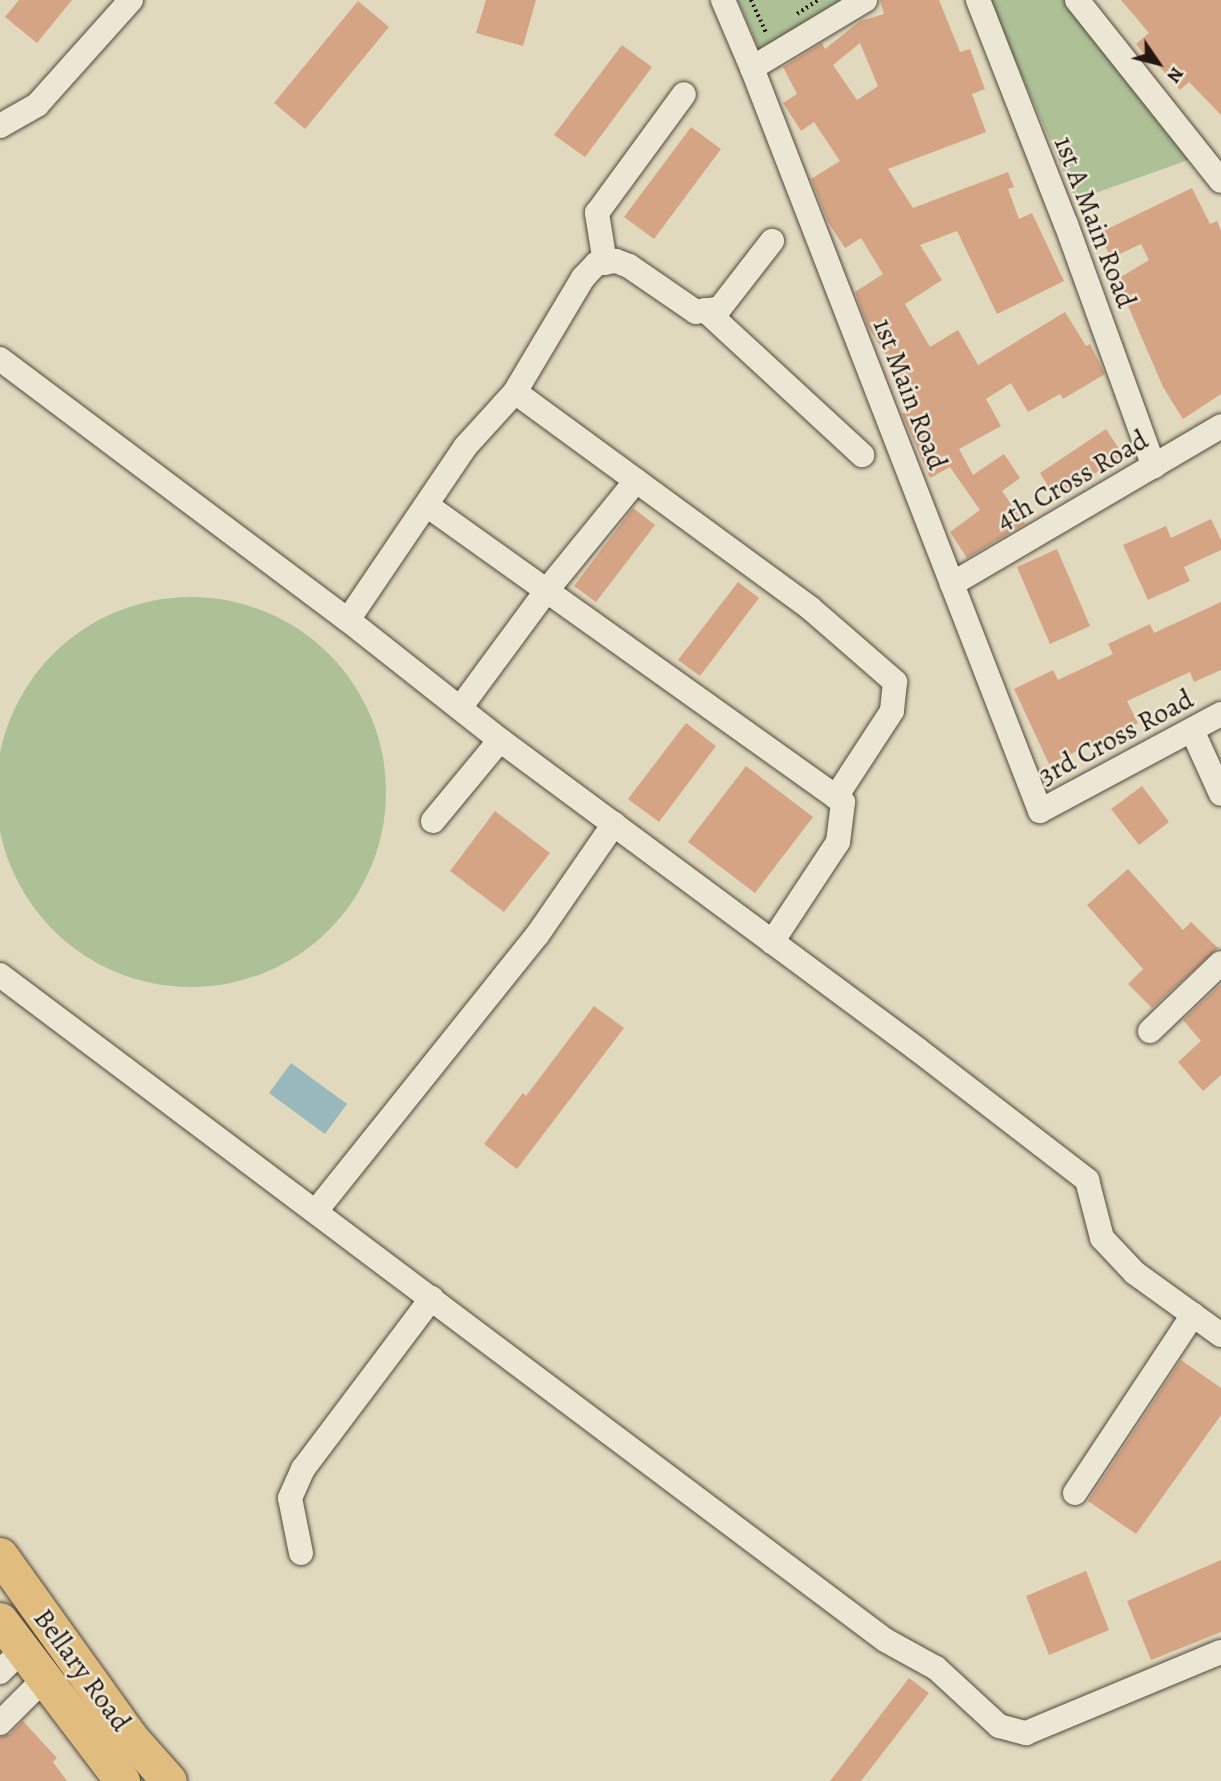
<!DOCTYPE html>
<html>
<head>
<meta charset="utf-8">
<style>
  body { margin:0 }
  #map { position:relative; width:1221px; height:1781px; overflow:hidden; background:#e1d9be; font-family:Alegreya,serif }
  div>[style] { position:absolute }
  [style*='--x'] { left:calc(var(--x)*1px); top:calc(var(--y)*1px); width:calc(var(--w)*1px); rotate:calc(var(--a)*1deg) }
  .green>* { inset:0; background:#adc096 }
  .round { border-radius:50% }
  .water>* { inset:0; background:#98b8bb }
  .building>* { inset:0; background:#d4a485 }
  .path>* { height:3.5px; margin-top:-1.75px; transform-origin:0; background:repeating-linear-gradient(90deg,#241712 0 2px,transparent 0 5.5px) }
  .roads { filter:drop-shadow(0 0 2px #53483d) drop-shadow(0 0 2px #53483d) }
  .minor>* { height:24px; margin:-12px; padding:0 12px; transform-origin:12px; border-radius:12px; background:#ece6d5 }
  .highway>* { height:35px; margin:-17.5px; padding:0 17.5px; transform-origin:17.5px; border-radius:17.5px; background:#e0bc7f }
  span { translate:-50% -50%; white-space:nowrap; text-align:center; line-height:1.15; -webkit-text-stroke:5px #ece6d5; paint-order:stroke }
  .street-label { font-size:28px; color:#241712 }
  .north { position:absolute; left:1123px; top:28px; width:70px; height:70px; -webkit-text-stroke:5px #ece6d5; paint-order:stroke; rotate:125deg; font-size:19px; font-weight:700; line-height:28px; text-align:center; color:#241712 }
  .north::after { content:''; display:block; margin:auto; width:24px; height:32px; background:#241712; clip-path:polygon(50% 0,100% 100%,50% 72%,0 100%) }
</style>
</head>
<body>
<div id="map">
  <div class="green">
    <i style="clip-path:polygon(738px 0,842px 0,760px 51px)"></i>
    <i style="clip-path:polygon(989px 0,1070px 0,1191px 159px,1076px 200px)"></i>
    <i class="round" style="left:-4px;top:597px;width:390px;height:390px"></i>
  </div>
  <div class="water">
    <i style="clip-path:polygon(291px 1063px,347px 1104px,325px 1134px,269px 1093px)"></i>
  </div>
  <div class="building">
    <i style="clip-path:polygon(19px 0,72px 0,37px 43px,5px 17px)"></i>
    <i style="clip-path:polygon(486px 0,536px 0,523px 46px,476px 33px)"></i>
    <i style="clip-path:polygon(evenodd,880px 0,939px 0,960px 52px,970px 49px,985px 89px,972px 94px,986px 132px,888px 169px,913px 208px,1008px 172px,1014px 187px,1008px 189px,1019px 219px,1032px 213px,1064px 281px,997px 314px,957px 231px,920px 245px,942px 280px,905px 304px,930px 347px,958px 330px,978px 365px,1065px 312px,1086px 346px,1090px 344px,1105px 374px,1063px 399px,1060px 394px,1028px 412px,1011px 383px,986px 399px,1001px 426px,959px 449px,973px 475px,1004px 454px,1020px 478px,1002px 491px,1025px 524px,967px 558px,950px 532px,980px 510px,950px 467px,930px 478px,902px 414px,911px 409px,889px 370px,894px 367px,868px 327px,855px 292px,883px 274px,861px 238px,845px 248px,828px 222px,811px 179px,840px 161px,814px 122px,801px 131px,783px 103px,797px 94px,783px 67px,822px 43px,825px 49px,860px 21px,884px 14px,880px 0,860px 43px,878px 86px,857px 100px,833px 65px,860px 43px)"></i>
    <i style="clip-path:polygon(1121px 0,1221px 0,1221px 115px,1189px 82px,1180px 90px,1152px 58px,1150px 61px,1136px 44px,1149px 33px)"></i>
    <i style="clip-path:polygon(358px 1px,389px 27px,305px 129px,274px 103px)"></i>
    <i style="clip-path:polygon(622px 45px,652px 67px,585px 157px,554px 135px)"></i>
    <i style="clip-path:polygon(691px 127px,721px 149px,654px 239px,624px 217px)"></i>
    <i style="clip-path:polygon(1192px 188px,1210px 224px,1217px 221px,1221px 231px,1221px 394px,1183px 419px,1163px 387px,1126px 301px,1119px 304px,1111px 283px,1149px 260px,1141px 244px,1111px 258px,1099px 233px)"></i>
    <i style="clip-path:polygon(1106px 429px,1123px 455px,1056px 499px,1040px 473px)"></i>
    <i style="clip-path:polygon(633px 508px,655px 525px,596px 602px,574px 586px)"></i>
    <i style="clip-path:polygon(1211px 519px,1221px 540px,1221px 550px,1184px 567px,1190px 581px,1148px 600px,1123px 545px,1166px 526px,1171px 538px)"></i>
    <i style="clip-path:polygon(1057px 549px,1090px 626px,1050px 644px,1017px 567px)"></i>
    <i style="clip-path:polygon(738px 582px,759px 598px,700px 676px,678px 660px)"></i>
    <i style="clip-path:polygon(1221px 602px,1221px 670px,1194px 682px,1190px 672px,1127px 701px,1138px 723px,1049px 764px,1014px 689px,1053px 670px,1058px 680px,1113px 654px,1108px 644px,1150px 624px,1154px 633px)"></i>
    <i style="clip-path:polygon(686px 723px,716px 746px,659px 822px,628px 799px)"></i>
    <i style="clip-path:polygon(746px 766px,813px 817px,755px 893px,688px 842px)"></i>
    <i style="clip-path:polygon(1142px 786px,1169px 822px,1139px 845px,1111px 809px)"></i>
    <i style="clip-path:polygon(495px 811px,550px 853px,504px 912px,450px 871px)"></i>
    <i style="clip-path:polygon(1128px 869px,1183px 930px,1191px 922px,1218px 948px,1152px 1008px,1128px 984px,1143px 969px,1087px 905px)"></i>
    <i style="clip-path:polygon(1221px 984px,1221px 1075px,1203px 1091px,1178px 1062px,1201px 1041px,1183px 1020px)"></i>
    <i style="clip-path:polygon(594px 1006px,624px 1028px,517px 1169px,484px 1144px,523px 1093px,526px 1096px)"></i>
    <i style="clip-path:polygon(1181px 1360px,1221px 1388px,1221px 1415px,1136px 1534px,1088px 1501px)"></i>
    <i style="clip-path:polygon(1221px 1560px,1221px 1632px,1151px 1660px,1127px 1601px)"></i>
    <i style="clip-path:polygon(1086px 1571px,1109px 1630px,1049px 1655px,1026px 1596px)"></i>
    <i style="clip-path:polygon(909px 1678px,929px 1693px,861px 1781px,830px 1781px)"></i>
    <i style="clip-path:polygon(23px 1721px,57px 1758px,53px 1762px,67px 1781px,0 1781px,0 1737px,10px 1734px)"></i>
  </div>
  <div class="path">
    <i style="--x:751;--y:0;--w:38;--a:65"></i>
    <i style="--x:797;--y:14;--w:25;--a:-34"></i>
  </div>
  <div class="roads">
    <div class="minor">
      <i style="--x:723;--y:0;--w:74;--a:66.9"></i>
      <i style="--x:752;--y:68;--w:797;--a:68.81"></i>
      <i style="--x:1040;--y:811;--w:205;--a:-28.2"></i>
      <i style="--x:978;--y:0;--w:241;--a:68.6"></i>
      <i style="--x:1066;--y:224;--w:258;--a:70.1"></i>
      <i style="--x:1077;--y:0;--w:231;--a:51.5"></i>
      <i style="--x:752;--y:68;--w:132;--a:-31"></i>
      <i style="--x:0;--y:126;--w:43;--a:-29.6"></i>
      <i style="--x:37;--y:105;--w:141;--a:-48.2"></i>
      <i style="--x:605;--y:263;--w:51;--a:-99.1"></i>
      <i style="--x:597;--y:213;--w:147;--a:-53.8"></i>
      <i style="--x:705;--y:310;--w:214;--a:42.7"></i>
      <i style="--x:0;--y:359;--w:435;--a:36.9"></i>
      <i style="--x:348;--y:620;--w:209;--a:-55.9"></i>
      <i style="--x:465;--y:447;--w:74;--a:-47.7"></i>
      <i style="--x:515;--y:392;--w:133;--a:-59.2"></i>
      <i style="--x:583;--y:278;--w:19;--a:-47"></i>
      <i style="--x:596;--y:264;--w:20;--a:-9"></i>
      <i style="--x:616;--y:261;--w:14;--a:21"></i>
      <i style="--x:629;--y:266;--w:81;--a:34.5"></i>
      <i style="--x:696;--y:312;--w:24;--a:-9"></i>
      <i style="--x:720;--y:308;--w:85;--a:-52.2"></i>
      <i style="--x:515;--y:392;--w:366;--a:36.2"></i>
      <i style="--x:810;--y:608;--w:113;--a:41"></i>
      <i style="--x:895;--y:682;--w:29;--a:96"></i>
      <i style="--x:892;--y:711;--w:103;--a:123.1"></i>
      <i style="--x:428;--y:506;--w:510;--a:35.5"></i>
      <i style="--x:843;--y:802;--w:40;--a:97.1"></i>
      <i style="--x:838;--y:842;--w:120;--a:123.4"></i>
      <i style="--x:952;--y:584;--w:312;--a:-30.4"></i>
      <i style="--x:348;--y:620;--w:194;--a:38.3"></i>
      <i style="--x:500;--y:740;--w:519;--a:36.54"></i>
      <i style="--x:917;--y:1049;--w:215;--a:37.6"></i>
      <i style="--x:1087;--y:1180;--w:60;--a:75.5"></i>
      <i style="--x:1102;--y:1238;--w:48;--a:46.7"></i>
      <i style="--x:1135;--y:1273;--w:106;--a:35.8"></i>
      <i style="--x:460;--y:708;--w:147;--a:-53.6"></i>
      <i style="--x:547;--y:590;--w:141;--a:-50.8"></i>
      <i style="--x:1192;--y:730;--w:70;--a:65.6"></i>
      <i style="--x:433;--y:821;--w:105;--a:-50.4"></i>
      <i style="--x:0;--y:975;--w:1107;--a:36.92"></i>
      <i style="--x:885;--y:1640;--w:58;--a:28.8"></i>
      <i style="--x:936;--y:1668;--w:86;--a:42.6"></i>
      <i style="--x:999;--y:1726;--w:28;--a:15"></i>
      <i style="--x:1026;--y:1733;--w:211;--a:-22.6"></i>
      <i style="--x:1150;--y:1031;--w:98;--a:-43.8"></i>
      <i style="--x:316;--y:1211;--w:355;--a:-51.3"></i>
      <i style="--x:538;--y:934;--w:134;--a:-55.4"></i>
      <i style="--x:1075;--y:1493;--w:214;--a:-56.5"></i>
      <i style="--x:301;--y:1553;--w:56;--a:-101.3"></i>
      <i style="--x:290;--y:1498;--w:32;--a:-66"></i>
      <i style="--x:303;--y:1469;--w:214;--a:-53"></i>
      <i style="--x:0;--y:1672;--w:33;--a:-45"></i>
      <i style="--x:0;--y:1723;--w:62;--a:-45"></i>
    </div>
    <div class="highway">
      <i style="--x:0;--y:1555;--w:225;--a:54.4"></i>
      <i style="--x:131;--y:1738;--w:57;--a:48.5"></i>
      <i style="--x:0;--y:1620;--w:202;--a:52.8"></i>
    </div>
  </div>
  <div class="street-label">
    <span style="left:1095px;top:222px;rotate:69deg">1st A Main Road</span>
    <span style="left:910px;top:394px;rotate:69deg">1st Main Road</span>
    <span style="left:1072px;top:480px;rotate:-30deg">4th Cross Road</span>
    <span style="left:1116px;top:737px;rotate:-28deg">3rd Cross Road</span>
    <span style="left:82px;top:1670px;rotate:54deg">Bellary Road</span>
  </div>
  <div class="north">N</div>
</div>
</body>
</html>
